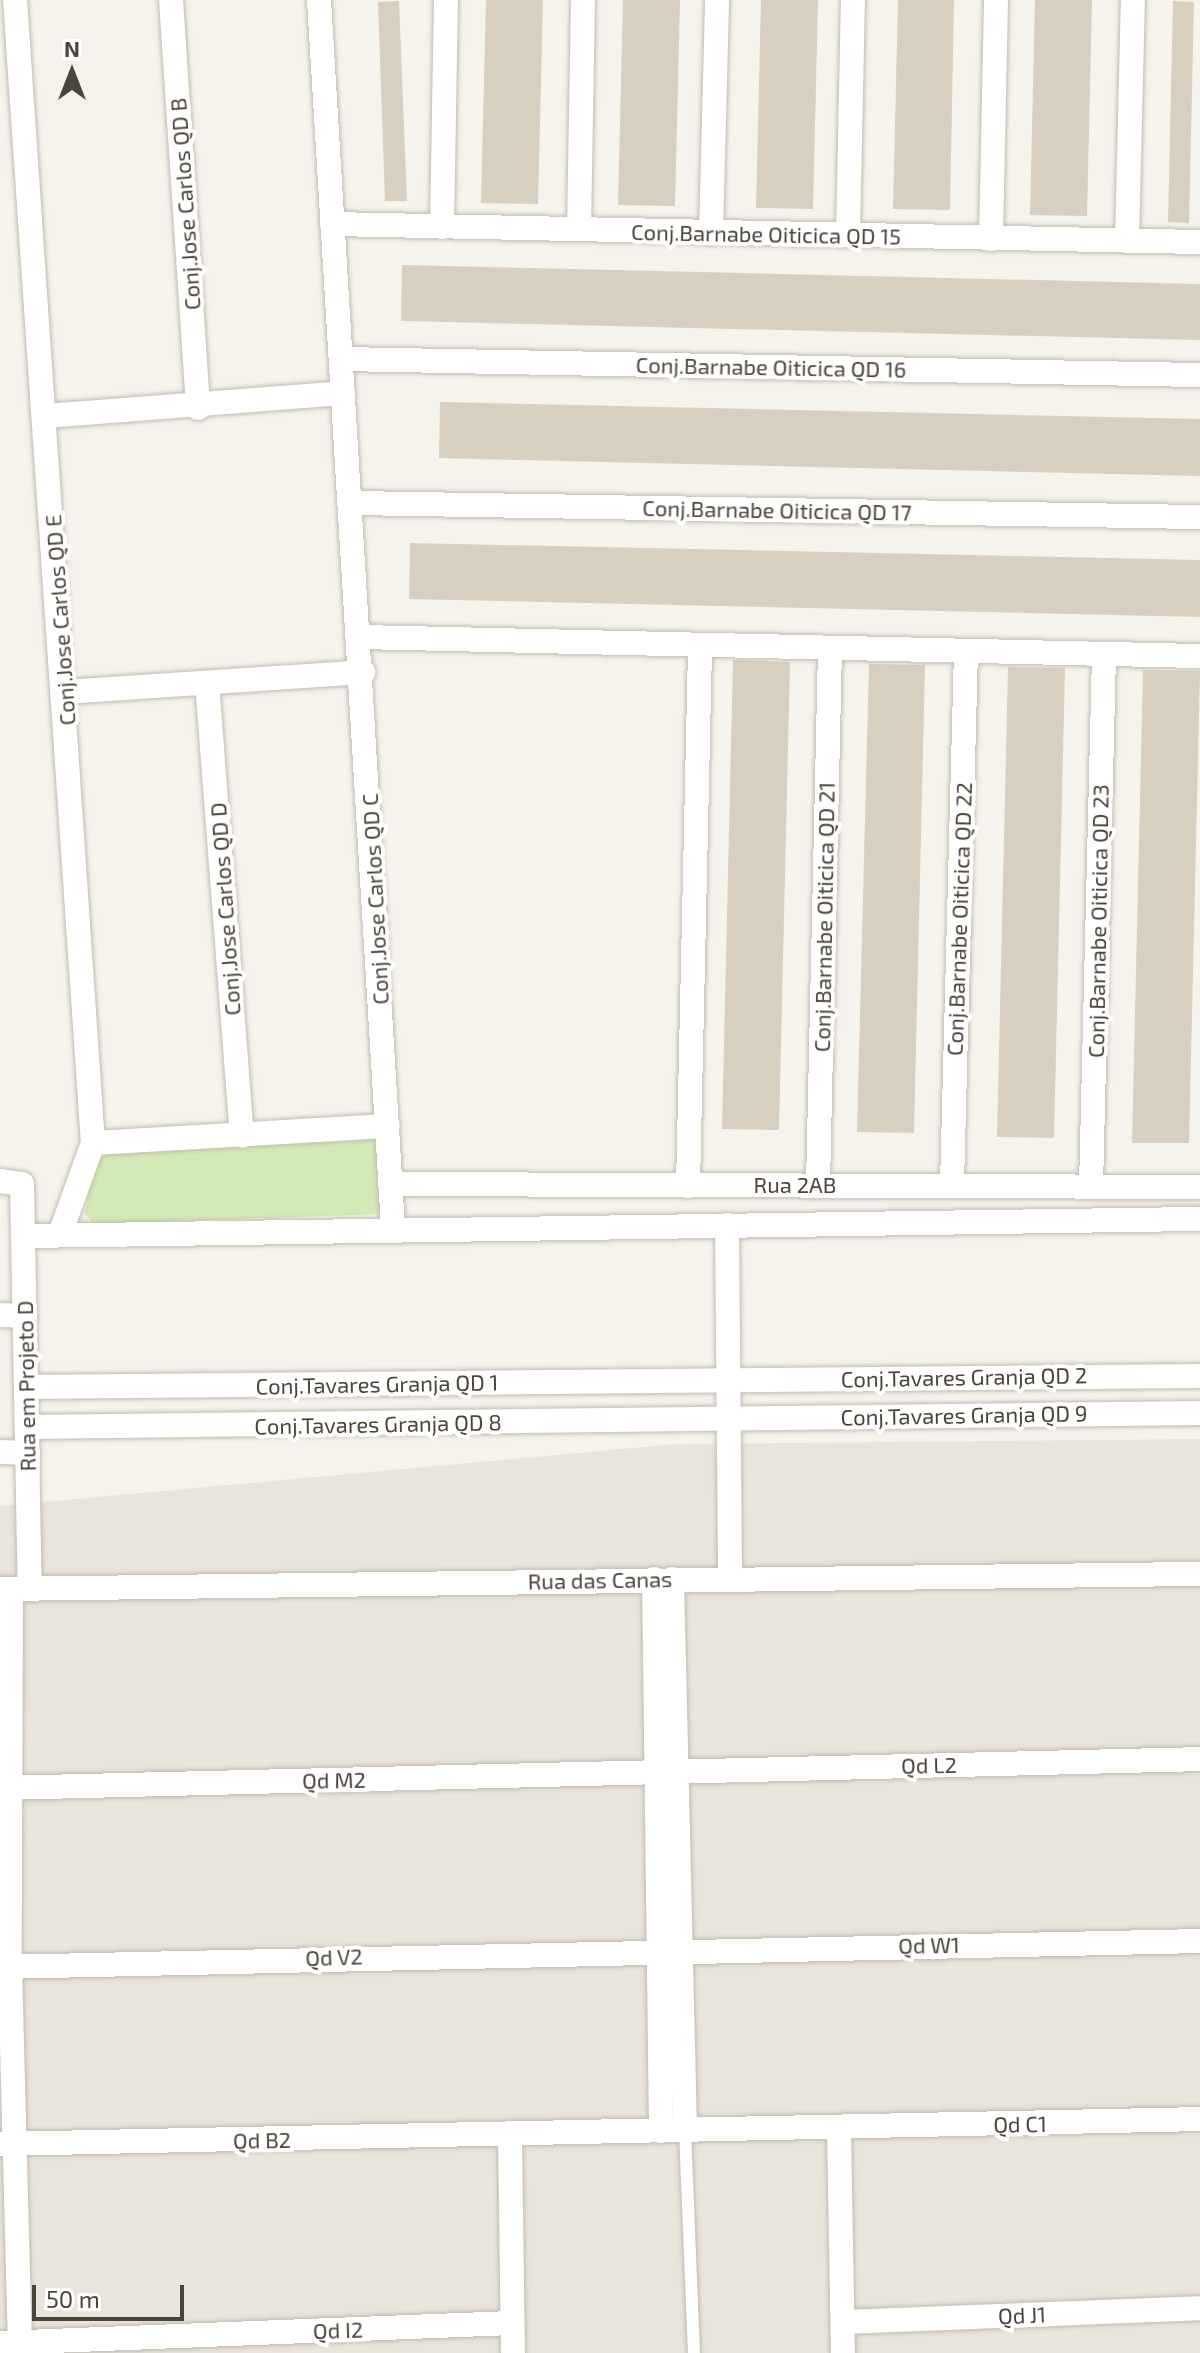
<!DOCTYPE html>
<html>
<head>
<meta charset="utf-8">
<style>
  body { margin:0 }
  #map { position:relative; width:1200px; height:2353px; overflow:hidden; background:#f6f3ec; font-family:"Exo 2",sans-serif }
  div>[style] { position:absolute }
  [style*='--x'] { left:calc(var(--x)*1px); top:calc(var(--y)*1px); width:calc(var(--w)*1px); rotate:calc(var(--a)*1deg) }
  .residential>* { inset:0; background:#eae5da }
  .green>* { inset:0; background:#d2eab5 }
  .building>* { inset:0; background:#d8cfc1 }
  .roads { filter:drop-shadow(0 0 2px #c2bbae) drop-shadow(0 0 2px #c2bbae) }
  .lane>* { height:12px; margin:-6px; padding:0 6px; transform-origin:6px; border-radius:6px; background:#fff }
  .street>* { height:24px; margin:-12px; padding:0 12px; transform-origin:12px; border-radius:12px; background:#fff }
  span { translate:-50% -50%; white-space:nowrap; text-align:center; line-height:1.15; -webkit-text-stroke:8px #fff; paint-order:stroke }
  .street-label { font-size:22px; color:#4b4439 }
  .north { position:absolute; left:32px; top:32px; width:80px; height:80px; -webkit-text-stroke:6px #fff; paint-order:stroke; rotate:0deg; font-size:22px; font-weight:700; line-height:32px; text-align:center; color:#4b4439 }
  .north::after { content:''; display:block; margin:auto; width:28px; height:36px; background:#4b4439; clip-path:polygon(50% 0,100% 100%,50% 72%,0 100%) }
  .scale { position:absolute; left:32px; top:2285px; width:152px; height:36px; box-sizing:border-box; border:4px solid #4b4439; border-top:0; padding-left:10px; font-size:24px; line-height:28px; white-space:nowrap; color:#4b4439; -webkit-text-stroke:6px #fff; paint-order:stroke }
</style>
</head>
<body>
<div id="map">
  <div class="residential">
    <i style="clip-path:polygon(1200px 1439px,1200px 2353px,0 2353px,0 1506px,676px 1444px)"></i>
  </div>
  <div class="green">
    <i style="clip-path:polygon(380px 1137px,383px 1214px,94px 1224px,85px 1214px,92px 1169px,106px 1154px)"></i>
  </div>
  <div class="building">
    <i style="clip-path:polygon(486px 0,543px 0,538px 204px,481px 203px)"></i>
    <i style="clip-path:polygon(623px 0,680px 0,675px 206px,618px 205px)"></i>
    <i style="clip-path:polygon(761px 0,818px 0,813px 209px,756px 208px)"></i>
    <i style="clip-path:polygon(898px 0,954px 0,950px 210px,893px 209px)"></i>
    <i style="clip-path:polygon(1035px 0,1092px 0,1087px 216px,1030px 215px)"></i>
    <i style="clip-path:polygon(399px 1px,407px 201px,385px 201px,378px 2px)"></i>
    <i style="clip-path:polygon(1173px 1px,1194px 2px,1189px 223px,1168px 222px)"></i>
    <i style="clip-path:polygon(402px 265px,1200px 284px,1200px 340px,401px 321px)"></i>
    <i style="clip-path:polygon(440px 402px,1200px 419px,1200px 476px,439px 458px)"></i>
    <i style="clip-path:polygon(410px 543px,1200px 560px,1200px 617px,409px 599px)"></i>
    <i style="clip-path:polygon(733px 660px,790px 662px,779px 1130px,722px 1129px)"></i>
    <i style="clip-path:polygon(869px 664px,925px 665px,914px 1133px,857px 1132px)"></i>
    <i style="clip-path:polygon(1008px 667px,1065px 668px,1054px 1138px,997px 1137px)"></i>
    <i style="clip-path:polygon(1143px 670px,1200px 671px,1189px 1143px,1132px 1143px)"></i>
  </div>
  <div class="roads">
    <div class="lane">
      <i style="--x:685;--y:2130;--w:223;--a:87.7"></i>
    </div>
    <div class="street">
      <i style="--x:15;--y:0;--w:1146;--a:86.1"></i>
      <i style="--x:93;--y:1143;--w:97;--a:109.9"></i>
      <i style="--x:171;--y:0;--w:409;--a:86.2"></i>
      <i style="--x:319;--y:0;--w:1230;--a:86.55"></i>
      <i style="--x:332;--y:224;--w:868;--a:1.19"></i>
      <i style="--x:442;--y:227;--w:227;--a:-89"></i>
      <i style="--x:579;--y:229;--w:229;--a:-89"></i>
      <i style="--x:711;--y:233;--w:233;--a:-88.5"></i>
      <i style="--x:848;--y:235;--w:235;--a:-88.8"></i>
      <i style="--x:991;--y:239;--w:239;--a:-88.8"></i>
      <i style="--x:1127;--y:241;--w:241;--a:-88.6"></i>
      <i style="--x:341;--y:359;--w:859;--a:1.07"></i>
      <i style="--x:45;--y:416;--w:299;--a:-4.4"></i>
      <i style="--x:353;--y:503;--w:847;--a:0.95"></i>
      <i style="--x:360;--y:637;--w:840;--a:1.3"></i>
      <i style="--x:207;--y:683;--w:454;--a:85.6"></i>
      <i style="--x:65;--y:692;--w:299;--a:-3.8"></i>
      <i style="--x:93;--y:1143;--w:295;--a:-3.3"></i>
      <i style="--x:0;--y:1181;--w:22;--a:8"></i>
      <i style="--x:22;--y:1184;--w:404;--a:88.9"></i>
      <i style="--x:391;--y:1184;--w:809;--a:0.21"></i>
      <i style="--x:818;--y:1185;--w:536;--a:-88.72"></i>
      <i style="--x:952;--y:1185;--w:533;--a:-88.5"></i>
      <i style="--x:688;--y:1186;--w:539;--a:-88.72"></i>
      <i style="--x:1091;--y:1187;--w:533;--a:-88.6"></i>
      <i style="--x:727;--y:1225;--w:353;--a:89.5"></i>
      <i style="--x:23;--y:1236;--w:1177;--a:-0.83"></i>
      <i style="--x:0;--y:1315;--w:25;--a:2"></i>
      <i style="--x:26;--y:1387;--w:1174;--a:-0.54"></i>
      <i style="--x:27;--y:1427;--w:1173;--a:-0.68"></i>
      <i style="--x:0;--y:1452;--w:28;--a:2"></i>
      <i style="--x:654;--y:1579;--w:552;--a:89.27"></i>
      <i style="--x:672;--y:1579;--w:551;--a:88.65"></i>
      <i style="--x:0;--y:1589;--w:1200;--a:-0.72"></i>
      <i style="--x:11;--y:1589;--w:378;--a:90.2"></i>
      <i style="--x:10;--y:1967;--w:386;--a:88.5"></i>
      <i style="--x:0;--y:1788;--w:1200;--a:-1.38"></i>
      <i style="--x:0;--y:1967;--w:1200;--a:-1.24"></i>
      <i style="--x:839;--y:2128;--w:225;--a:89"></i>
      <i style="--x:510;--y:2138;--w:215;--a:89.2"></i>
      <i style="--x:0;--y:2144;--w:1200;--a:-1.19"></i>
      <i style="--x:843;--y:2322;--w:357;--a:-2.2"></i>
      <i style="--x:0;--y:2343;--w:512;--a:-2.24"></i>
    </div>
  </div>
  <div class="street-label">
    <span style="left:185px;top:204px;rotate:-94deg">Conj.Jose Carlos QD B</span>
    <span style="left:766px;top:234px;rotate:1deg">Conj.Barnabe Oiticica QD 15</span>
    <span style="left:771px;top:367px;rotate:1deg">Conj.Barnabe Oiticica QD 16</span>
    <span style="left:777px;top:510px;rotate:1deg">Conj.Barnabe Oiticica QD 17</span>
    <span style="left:60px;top:620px;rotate:-94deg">Conj.Jose Carlos QD E</span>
    <span style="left:375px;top:899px;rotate:-93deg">Conj.Jose Carlos QD C</span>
    <span style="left:225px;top:909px;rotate:-94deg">Conj.Jose Carlos QD D</span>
    <span style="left:824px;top:917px;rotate:-89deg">Conj.Barnabe Oiticica QD 21</span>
    <span style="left:959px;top:919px;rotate:-88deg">Conj.Barnabe Oiticica QD 22</span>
    <span style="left:1098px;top:921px;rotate:-89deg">Conj.Barnabe Oiticica QD 23</span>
    <span style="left:795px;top:1185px">Rua 2AB</span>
    <span style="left:964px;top:1377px;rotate:-1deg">Conj.Tavares Granja QD 2</span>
    <span style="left:377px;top:1384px;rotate:-1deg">Conj.Tavares Granja QD 1</span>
    <span style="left:26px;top:1386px;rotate:-91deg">Rua em Projeto D</span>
    <span style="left:964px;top:1415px;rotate:-1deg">Conj.Tavares Granja QD 9</span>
    <span style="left:378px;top:1424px;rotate:-1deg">Conj.Tavares Granja QD 8</span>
    <span style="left:600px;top:1580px;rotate:-1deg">Rua das Canas</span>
    <span style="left:929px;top:1765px;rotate:-1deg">Qd L2</span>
    <span style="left:334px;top:1780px;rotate:-1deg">Qd M2</span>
    <span style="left:929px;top:1945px;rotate:-1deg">Qd W1</span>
    <span style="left:334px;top:1957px;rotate:-2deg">Qd V2</span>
    <span style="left:1020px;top:2124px;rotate:-1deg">Qd C1</span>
    <span style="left:262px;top:2140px;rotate:-1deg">Qd B2</span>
    <span style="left:1022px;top:2315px;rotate:-2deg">Qd J1</span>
    <span style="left:338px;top:2330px;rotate:-2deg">Qd I2</span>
  </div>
  <div class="north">N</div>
  <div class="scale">50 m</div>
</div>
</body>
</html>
